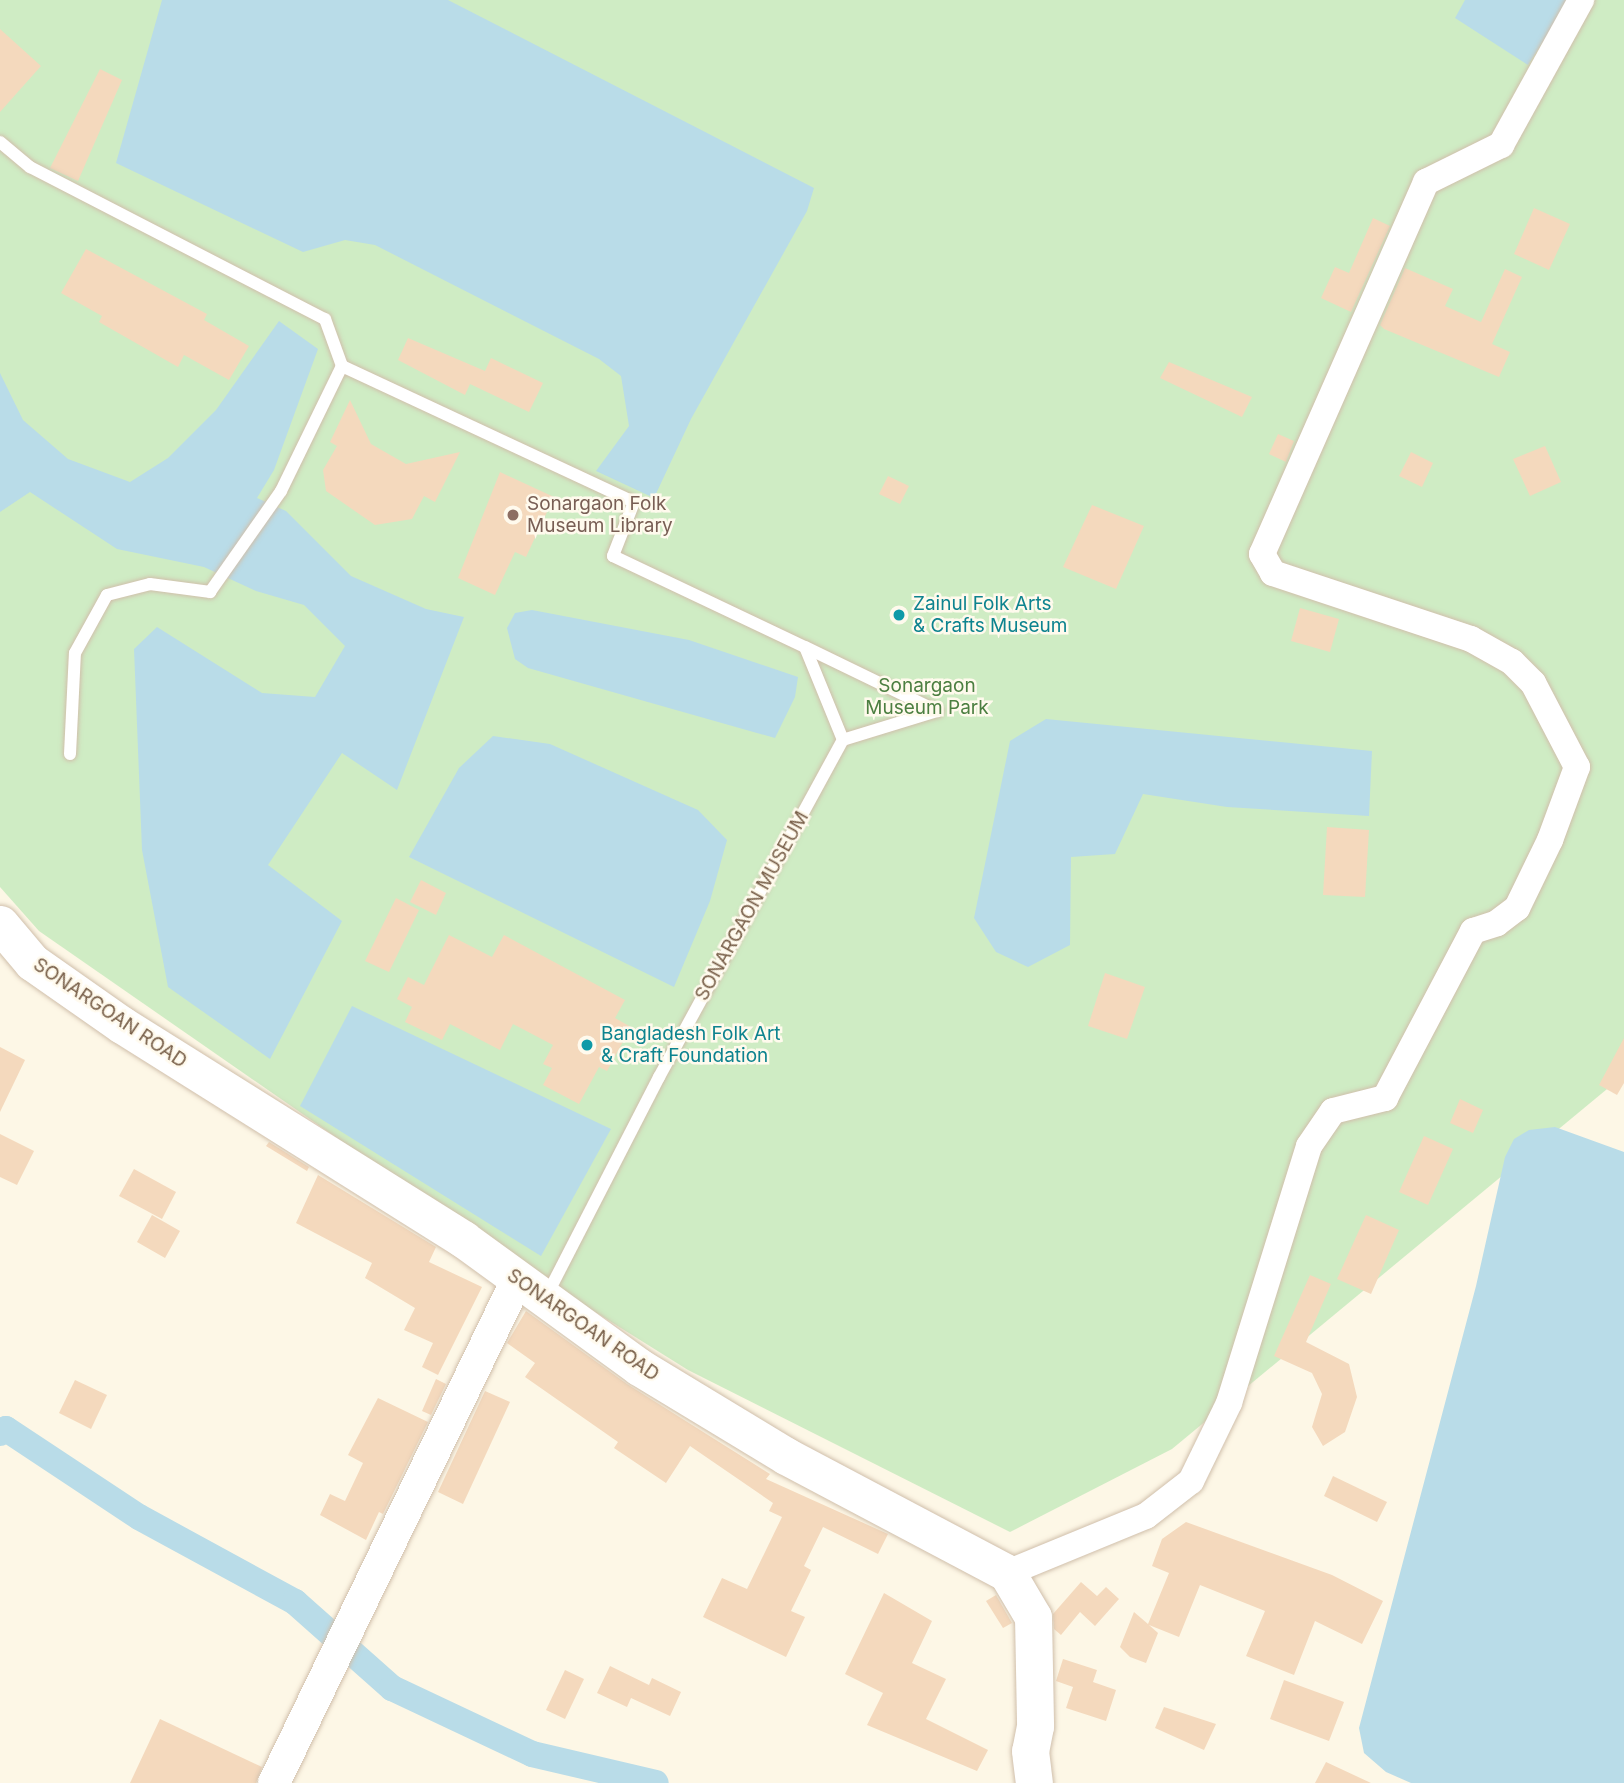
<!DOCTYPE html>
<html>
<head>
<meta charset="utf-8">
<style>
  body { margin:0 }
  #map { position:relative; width:1624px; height:1783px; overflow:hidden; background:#fdf7e6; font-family:Inter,sans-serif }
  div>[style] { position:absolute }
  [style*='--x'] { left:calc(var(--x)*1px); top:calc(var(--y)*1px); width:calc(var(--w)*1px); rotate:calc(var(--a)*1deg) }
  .green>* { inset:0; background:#cfecc4 }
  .water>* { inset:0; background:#b9dce8 }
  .canal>* { height:26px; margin:-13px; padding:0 13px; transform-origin:13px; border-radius:13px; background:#b9dce8 }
  .building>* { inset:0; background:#f4d9bd }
  .roads { filter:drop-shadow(0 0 2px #d0bfab) drop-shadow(0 0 2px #d0bfab) }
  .service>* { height:12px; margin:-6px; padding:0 6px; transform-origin:6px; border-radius:6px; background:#fff }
  .minor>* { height:26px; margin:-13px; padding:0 13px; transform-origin:13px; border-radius:13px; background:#fff }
  .tertiary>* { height:32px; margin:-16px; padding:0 16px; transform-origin:16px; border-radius:16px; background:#fff }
  .secondary>* { height:37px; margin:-18.5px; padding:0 18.5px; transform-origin:18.5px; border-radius:18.5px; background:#fff }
  .dots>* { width:19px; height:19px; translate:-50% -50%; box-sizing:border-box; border:4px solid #fffaed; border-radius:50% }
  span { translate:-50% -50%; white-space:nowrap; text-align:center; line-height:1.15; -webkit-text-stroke:5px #fffaed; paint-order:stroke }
  .education-label { font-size:19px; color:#785e54 }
  .left { translate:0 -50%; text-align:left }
  .culture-label { font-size:19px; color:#0d838f }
  .park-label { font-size:19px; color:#4c7f41 }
  .street-label { font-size:19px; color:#785f49 }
</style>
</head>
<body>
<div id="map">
  <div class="green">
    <i style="clip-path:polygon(0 0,1624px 0,1624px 1075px,1172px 1449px,1010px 1532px,688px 1370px,517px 1263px,39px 931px,0 887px)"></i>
  </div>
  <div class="water">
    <i style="clip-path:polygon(162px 0,448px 0,814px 188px,807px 211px,691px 419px,654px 498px,596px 471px,629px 426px,621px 376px,599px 359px,375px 245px,345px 240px,303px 252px,116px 163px)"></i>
    <i style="clip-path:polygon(1465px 0,1570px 0,1528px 65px,1455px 18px)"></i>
    <i style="clip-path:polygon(279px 321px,318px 349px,274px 470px,257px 498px,286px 511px,351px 576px,426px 609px,464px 617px,397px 790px,342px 753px,268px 865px,342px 921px,270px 1059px,168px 987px,142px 850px,134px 649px,157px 627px,262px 693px,315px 697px,345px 646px,304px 605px,256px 591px,204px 567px,117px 549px,30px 492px,0 512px,0 373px,23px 420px,68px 459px,130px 482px,168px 458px,216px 410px)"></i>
    <i style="clip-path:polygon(532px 610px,689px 640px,798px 677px,795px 697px,775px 738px,528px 668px,515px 659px,507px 628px,515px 613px)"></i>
    <i style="clip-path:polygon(1046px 719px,1372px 751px,1369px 816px,1227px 807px,1143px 794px,1115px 854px,1071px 857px,1070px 945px,1028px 967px,996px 952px,974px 918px,1010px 741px)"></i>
    <i style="clip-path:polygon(493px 736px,550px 744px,698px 810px,727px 840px,710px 901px,674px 987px,409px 857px,459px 768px)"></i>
    <i style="clip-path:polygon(352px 1006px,611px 1129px,541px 1256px,300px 1106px)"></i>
    <i style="clip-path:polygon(1555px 1127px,1624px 1152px,1624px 1783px,1411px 1783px,1386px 1772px,1364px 1753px,1359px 1728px,1476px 1286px,1505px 1157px,1514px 1139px,1529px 1130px)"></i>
  </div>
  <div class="canal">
    <i style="--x:0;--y:1433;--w:7;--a:-34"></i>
    <i style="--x:6;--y:1429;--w:159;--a:33.5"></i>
    <i style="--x:139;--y:1517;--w:178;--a:28.6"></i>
    <i style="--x:295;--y:1602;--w:130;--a:41.6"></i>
    <i style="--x:392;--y:1688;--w:155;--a:25.2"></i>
    <i style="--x:532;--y:1754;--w:127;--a:13.2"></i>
  </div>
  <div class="building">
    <i style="clip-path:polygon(0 29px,41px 66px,0 112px)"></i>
    <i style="clip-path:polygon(100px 69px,122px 80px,78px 181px,50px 168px)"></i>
    <i style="clip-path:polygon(1534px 208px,1570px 224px,1549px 270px,1514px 254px)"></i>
    <i style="clip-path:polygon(1373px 218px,1390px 226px,1351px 312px,1321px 298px,1335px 267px,1349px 273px)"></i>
    <i style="clip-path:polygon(86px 249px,207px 314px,204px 320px,249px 346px,229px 380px,184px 355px,178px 367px,99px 322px,102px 316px,61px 293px)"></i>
    <i style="clip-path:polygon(1405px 268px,1453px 289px,1445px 306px,1481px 322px,1505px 269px,1522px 277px,1492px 344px,1510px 352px,1499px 377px,1384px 329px,1380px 325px)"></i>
    <i style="clip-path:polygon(408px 338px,485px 371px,491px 358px,543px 383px,529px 412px,470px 384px,465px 395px,398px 360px)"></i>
    <i style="clip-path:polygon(1169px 362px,1252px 397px,1242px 417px,1160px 378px)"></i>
    <i style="clip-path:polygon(350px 400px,371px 444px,406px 464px,460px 452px,435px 502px,424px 496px,412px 519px,375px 525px,326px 491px,323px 470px,337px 446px,330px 442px)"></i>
    <i style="clip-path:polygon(1278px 434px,1294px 441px,1286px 462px,1269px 454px)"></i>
    <i style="clip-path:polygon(1545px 446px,1561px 482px,1530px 496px,1513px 459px)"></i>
    <i style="clip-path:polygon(1411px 452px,1433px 463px,1422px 487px,1399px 476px)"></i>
    <i style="clip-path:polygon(500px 472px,554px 497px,526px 557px,515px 552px,495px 595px,458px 578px)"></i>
    <i style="clip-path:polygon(888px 476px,909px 486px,900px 504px,879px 494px)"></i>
    <i style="clip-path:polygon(1092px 505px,1144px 526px,1116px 589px,1063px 567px)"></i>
    <i style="clip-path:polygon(1300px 608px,1339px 619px,1330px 652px,1291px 641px)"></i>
    <i style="clip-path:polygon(1327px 827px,1369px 830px,1365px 897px,1323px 895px)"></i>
    <i style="clip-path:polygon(421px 880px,446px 893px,436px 915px,410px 902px)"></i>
    <i style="clip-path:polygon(396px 898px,419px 910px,389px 972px,365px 961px)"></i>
    <i style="clip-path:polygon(449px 935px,492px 957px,504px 935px,625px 1000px,615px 1018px,631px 1027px,607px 1071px,599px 1067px,579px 1104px,543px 1085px,552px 1068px,543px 1064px,553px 1045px,513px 1024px,500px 1050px,450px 1024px,442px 1040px,405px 1022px,412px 1007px,397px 999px,408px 977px,424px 985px)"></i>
    <i style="clip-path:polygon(1105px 973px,1145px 987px,1127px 1039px,1088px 1026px)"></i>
    <i style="clip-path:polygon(1624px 1038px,1624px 1083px,1617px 1095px,1599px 1085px)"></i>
    <i style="clip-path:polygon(0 1047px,25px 1060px,0 1112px)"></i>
    <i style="clip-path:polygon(1460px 1099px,1483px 1110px,1473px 1133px,1450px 1123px)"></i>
    <i style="clip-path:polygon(0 1134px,34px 1151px,17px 1185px,0 1177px)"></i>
    <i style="clip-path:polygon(1424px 1136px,1453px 1149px,1428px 1205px,1399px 1192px)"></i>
    <i style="clip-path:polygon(269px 1142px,309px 1167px,307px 1171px,266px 1146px)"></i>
    <i style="clip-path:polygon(134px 1169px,176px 1192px,162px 1219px,119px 1196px)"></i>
    <i style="clip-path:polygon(318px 1175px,436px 1247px,429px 1262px,482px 1287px,438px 1375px,422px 1367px,433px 1343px,404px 1330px,415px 1308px,365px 1278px,372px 1263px,296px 1223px)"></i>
    <i style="clip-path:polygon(152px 1215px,180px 1231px,165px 1258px,137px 1242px)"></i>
    <i style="clip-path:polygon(1366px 1215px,1399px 1230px,1371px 1294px,1337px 1279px)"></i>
    <i style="clip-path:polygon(1310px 1275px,1331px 1284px,1306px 1342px,1349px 1364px,1357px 1397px,1345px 1432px,1323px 1446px,1312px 1427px,1322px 1394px,1312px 1373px,1274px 1356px)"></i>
    <i style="clip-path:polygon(526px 1311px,627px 1384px,770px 1474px,766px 1479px,888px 1534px,878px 1554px,823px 1527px,804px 1566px,811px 1570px,791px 1611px,805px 1617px,786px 1657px,703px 1617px,722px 1578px,747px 1589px,782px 1517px,769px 1511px,773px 1503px,690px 1446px,666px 1483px,614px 1448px,618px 1442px,525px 1377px,535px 1363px,507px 1343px)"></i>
    <i style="clip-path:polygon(436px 1379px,446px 1384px,431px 1415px,422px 1411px)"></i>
    <i style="clip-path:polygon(75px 1380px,107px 1395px,91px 1429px,59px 1413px)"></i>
    <i style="clip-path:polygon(485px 1391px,510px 1402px,463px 1504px,438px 1492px)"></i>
    <i style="clip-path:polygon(378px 1398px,428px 1422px,383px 1514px,379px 1512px,366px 1540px,320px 1515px,330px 1494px,345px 1501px,363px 1463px,348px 1455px)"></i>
    <i style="clip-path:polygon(1333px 1476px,1387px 1502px,1377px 1522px,1324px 1496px)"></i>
    <i style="clip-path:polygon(1186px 1522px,1332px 1575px,1383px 1601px,1362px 1644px,1315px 1621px,1294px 1675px,1246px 1656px,1265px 1611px,1200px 1585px,1179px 1637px,1149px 1625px,1158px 1633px,1146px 1663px,1130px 1657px,1120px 1647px,1134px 1612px,1148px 1624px,1169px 1573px,1152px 1566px,1162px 1539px)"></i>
    <i style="clip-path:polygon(1081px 1582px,1097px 1596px,1106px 1587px,1119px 1599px,1095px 1626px,1080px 1612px,1061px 1635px,1054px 1629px,1053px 1614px)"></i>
    <i style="clip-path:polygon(884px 1593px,932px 1621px,912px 1663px,946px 1679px,926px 1719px,988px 1750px,977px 1771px,867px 1725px,883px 1693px,845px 1674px)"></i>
    <i style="clip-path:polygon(996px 1595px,1012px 1623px,1003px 1628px,986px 1601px)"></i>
    <i style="clip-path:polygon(1063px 1659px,1097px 1670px,1093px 1682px,1116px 1690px,1106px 1721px,1066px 1708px,1073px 1687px,1056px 1681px)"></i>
    <i style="clip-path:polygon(610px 1666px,649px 1685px,652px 1678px,681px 1692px,670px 1716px,631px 1698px,627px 1707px,597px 1693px)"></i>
    <i style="clip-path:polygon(565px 1670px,584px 1679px,565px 1719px,546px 1710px)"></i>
    <i style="clip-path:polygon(1284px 1680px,1344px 1702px,1329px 1741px,1270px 1719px)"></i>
    <i style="clip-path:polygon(1164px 1707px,1216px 1724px,1204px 1750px,1155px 1728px)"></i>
    <i style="clip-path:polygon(160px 1719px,262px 1767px,256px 1783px,130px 1783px)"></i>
    <i style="clip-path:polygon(1326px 1762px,1371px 1783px,1315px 1783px)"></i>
  </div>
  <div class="roads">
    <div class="service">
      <i style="--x:0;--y:142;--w:39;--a:40"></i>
      <i style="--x:30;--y:167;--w:332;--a:27.3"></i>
      <i style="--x:325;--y:319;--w:50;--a:70.1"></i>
      <i style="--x:342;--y:366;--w:322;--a:25"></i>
      <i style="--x:634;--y:502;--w:58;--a:111.3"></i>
      <i style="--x:613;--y:556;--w:212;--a:25.4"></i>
      <i style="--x:70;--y:754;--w:101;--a:-87.2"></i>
      <i style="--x:75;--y:653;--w:66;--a:-61.1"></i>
      <i style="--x:107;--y:595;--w:44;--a:-14.3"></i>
      <i style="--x:150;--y:584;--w:61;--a:7.6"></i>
      <i style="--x:210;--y:592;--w:123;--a:-54.9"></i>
      <i style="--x:281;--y:491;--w:139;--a:-64"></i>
      <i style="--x:547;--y:1295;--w:245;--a:-62.8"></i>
      <i style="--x:659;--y:1077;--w:384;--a:-61.4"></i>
      <i style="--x:843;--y:740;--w:100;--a:-112.2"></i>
      <i style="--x:805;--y:647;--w:147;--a:25.9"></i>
      <i style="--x:937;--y:711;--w:98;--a:162.9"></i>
    </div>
    <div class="minor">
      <i style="--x:1007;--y:1573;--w:150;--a:-22.3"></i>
      <i style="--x:1146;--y:1516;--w:57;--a:-37.9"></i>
      <i style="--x:1191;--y:1481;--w:87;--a:-64"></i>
      <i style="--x:1229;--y:1403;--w:269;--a:-72.7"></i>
      <i style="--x:1309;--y:1146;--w:42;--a:-55.6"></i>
      <i style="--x:1333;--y:1111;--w:54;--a:-14"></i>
      <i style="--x:1385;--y:1098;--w:189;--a:-62.2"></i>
      <i style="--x:1473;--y:931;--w:25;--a:-18"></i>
      <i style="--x:1497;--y:923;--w:25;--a:-37"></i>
      <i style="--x:1517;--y:908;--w:76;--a:-64.1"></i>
      <i style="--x:1550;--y:840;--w:78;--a:-69.7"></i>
      <i style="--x:1577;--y:767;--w:95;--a:-117.6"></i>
      <i style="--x:1533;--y:683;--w:30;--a:-135"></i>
      <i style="--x:1512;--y:662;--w:47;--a:-150.7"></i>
      <i style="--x:1471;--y:639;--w:209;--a:-161.6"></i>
      <i style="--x:1273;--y:573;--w:22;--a:-120"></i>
      <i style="--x:1262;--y:554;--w:407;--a:-66.2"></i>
      <i style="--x:1426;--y:182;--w:84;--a:-26.3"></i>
      <i style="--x:1501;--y:145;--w:166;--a:-61.1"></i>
    </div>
    <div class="tertiary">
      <i style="--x:274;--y:1783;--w:561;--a:-64.21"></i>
    </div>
    <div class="secondary">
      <i style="--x:0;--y:924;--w:50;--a:49.9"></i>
      <i style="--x:32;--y:962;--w:110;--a:35"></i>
      <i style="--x:122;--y:1025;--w:403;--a:32.1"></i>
      <i style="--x:463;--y:1239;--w:218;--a:36"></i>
      <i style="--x:639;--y:1367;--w:172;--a:31.2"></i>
      <i style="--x:786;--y:1456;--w:250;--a:27.9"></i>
      <i style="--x:1007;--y:1573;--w:51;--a:59.4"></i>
      <i style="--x:1033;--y:1617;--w:109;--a:88.9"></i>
      <i style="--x:1035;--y:1726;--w:25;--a:101"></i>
      <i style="--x:1030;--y:1751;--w:32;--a:83"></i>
    </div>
  </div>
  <div class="dots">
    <i style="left:513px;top:515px;background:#8d6e63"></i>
    <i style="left:899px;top:615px;background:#0f9aa8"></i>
    <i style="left:587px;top:1045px;background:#0f9aa8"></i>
  </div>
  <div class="education-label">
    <span class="left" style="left:527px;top:515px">Sonargaon Folk<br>Museum Library</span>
  </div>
  <div class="culture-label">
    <span class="left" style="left:913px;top:615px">Zainul Folk Arts<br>&amp; Crafts Museum</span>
    <span class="left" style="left:601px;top:1045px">Bangladesh Folk Art<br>&amp; Craft Foundation</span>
  </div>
  <div class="park-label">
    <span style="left:927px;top:697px">Sonargaon<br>Museum Park</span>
  </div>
  <div class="street-label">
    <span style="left:752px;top:906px;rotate:-61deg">SONARGAON MUSEUM</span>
    <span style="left:110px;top:1013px;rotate:34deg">SONARGOAN ROAD</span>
    <span style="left:583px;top:1325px;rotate:35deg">SONARGOAN ROAD</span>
  </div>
</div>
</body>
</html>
